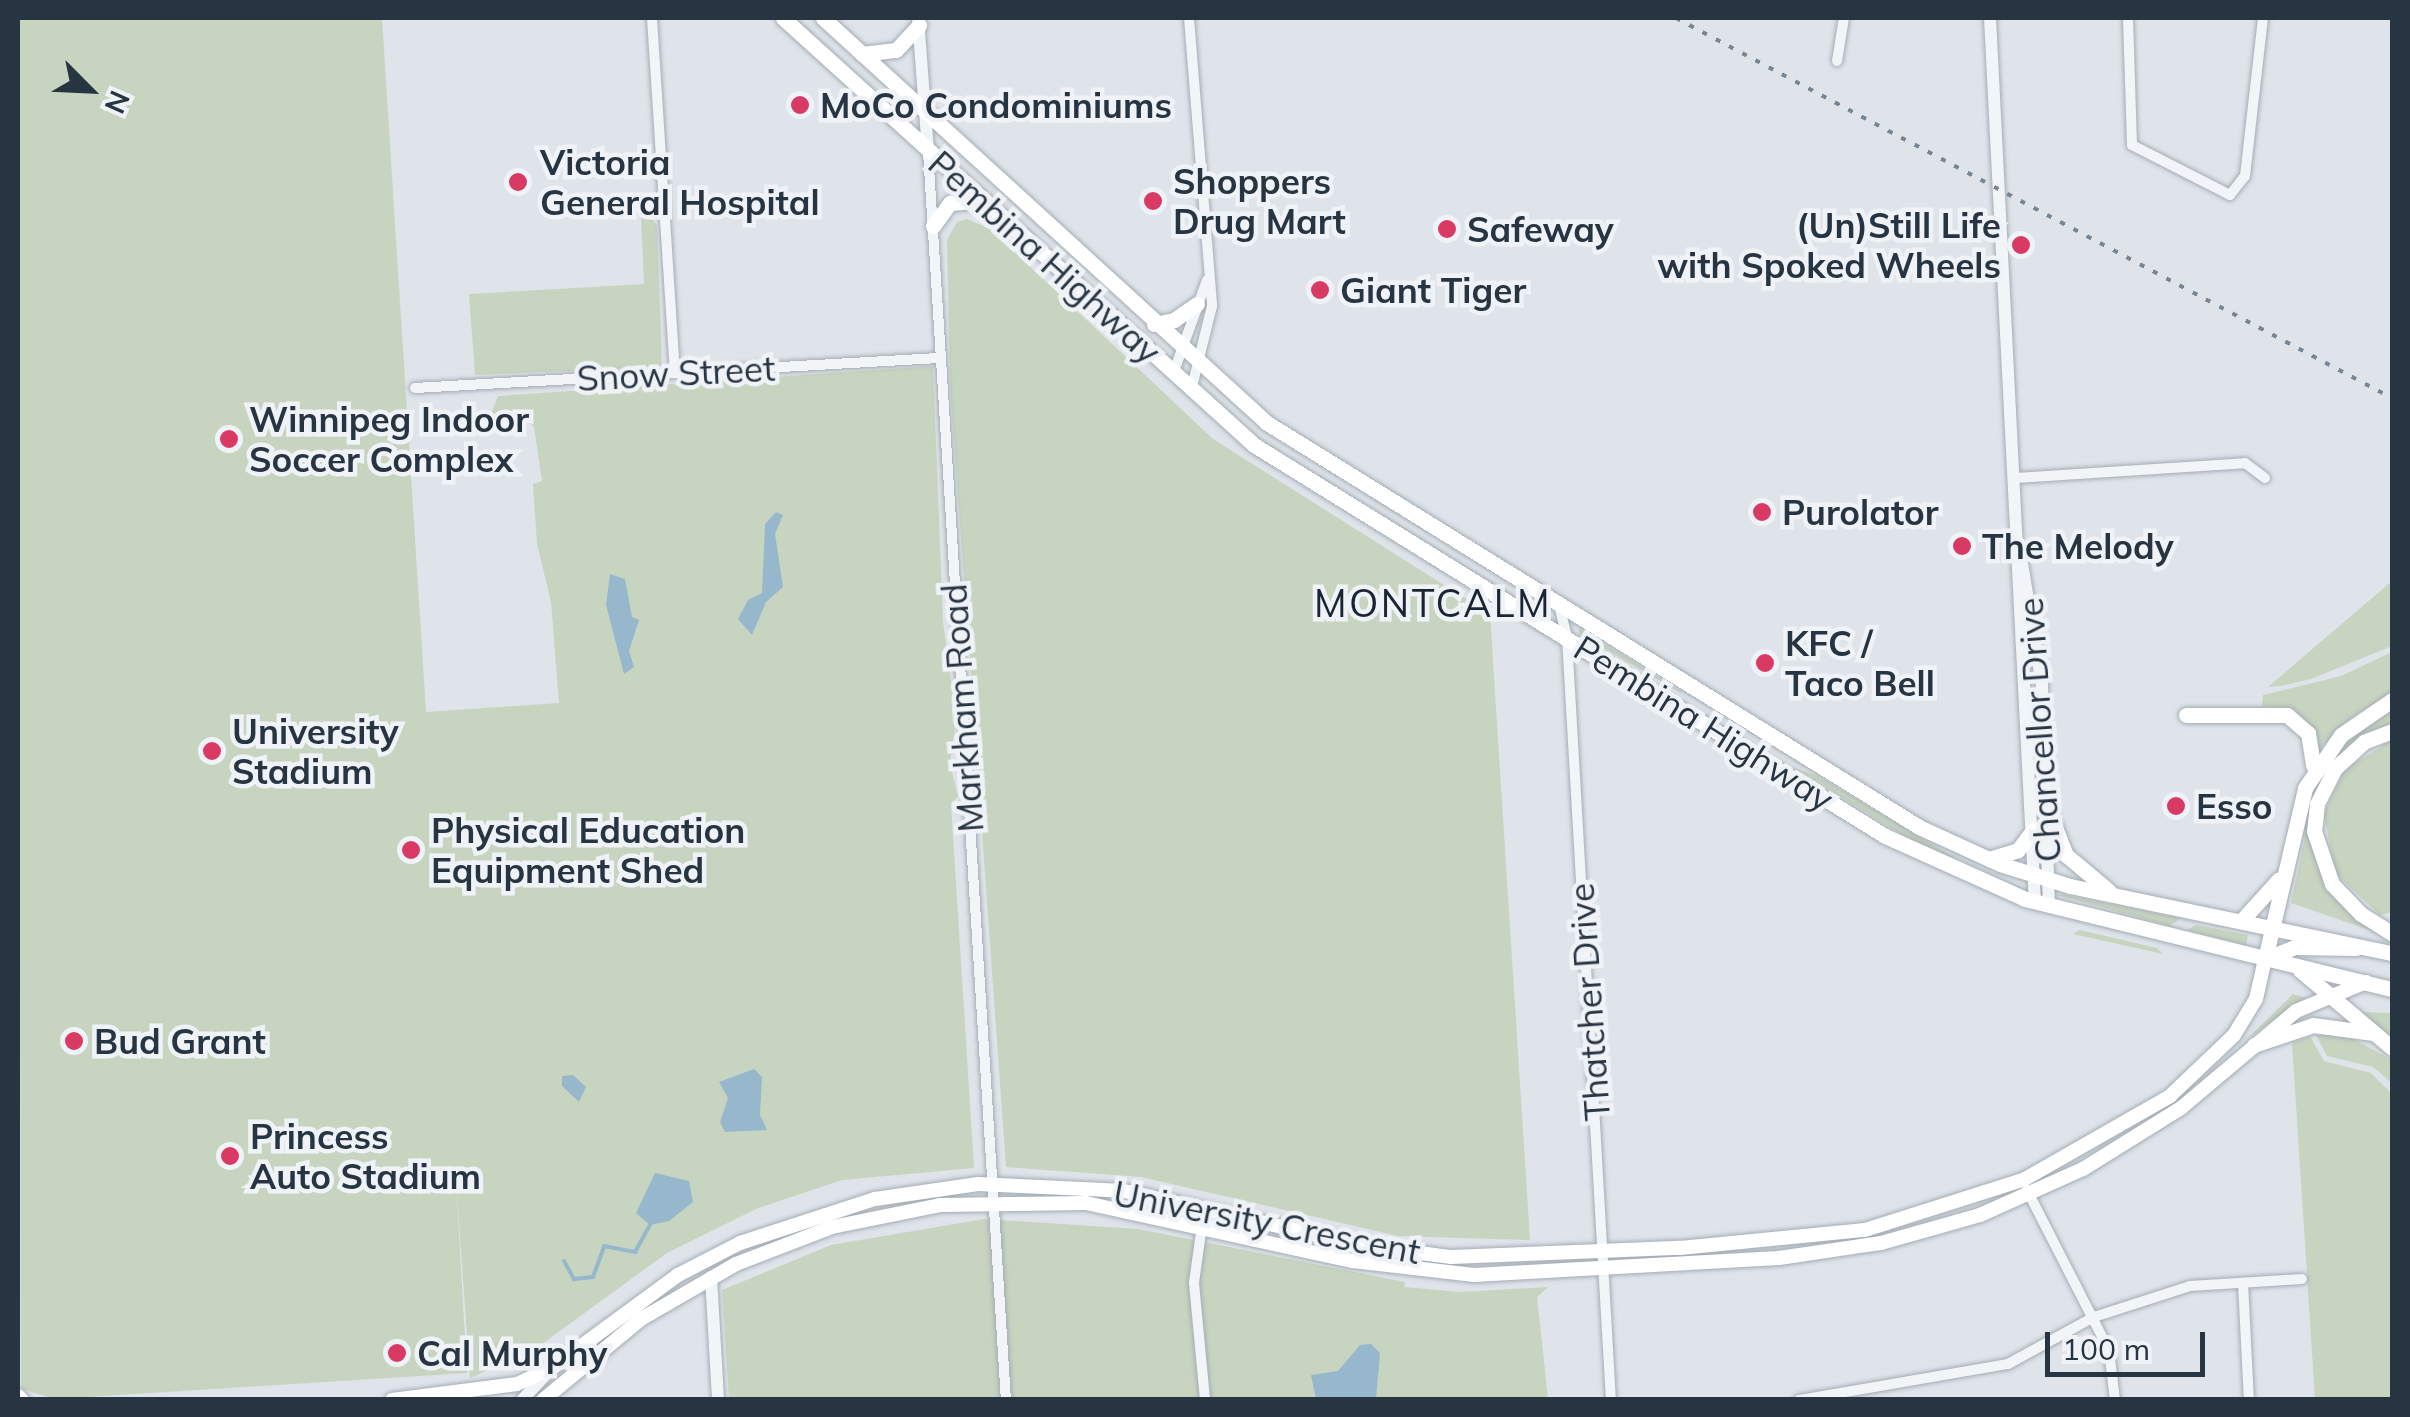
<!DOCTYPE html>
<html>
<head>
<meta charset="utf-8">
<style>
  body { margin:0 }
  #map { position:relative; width:2410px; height:1417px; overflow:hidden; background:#dfe4ea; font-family:Mulish,sans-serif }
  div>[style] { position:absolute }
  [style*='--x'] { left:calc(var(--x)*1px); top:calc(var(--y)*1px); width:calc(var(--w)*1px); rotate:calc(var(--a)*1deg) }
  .green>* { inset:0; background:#c7d4c0 }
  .water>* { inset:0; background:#97b7cd }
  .stream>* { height:4px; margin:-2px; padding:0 2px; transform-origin:2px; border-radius:2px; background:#97b7cd }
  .roads { filter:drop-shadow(0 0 2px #a4acb4) drop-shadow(0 0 2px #a4acb4) }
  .minor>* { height:10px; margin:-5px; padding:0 5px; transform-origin:5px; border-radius:5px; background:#f2f5f8 }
  .tertiary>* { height:12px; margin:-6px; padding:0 6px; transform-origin:6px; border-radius:6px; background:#f2f5f8 }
  .secondary>* { height:14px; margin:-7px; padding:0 7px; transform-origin:7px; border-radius:7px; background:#fff }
  .primary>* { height:15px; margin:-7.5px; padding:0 7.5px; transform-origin:7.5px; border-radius:7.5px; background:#fff }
  .rail>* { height:4px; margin-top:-2px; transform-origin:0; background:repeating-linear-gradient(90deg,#778695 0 5px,transparent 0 15px) }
  .dots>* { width:28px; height:28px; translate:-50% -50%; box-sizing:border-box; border:5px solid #eff3f7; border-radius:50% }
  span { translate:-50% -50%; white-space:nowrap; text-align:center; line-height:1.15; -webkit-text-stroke:9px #eff3f7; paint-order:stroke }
  .poi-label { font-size:35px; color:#273442; font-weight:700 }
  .left { translate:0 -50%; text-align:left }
  .right { translate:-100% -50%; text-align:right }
  .street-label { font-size:35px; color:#273442 }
  .neighbourhood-label { font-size:38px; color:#192533; letter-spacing:2.5px }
  .frame { position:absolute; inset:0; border:20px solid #273442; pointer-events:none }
  .north { position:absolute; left:40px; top:40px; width:100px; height:100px; -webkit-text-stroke:8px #eff3f7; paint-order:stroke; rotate:114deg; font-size:28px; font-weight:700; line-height:40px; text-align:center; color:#273442 }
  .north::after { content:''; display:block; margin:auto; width:35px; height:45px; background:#273442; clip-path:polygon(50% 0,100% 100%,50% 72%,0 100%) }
  .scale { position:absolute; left:2045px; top:1332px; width:160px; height:45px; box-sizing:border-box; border:5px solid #273442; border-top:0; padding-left:12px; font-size:30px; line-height:35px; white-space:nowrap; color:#273442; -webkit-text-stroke:8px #eff3f7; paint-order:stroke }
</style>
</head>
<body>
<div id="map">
  <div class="green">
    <i style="clip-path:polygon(18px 18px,382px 18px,426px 712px,559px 703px,551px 602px,537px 544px,533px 484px,542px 481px,534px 427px,525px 415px,490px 417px,498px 396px,933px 366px,943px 621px,956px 718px,950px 764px,958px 796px,951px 804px,974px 1168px,842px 1180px,756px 1209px,667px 1253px,535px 1349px,470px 1378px,456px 1180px,467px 1373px,56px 1399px,21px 1389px)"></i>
    <i style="clip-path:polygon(649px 215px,657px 225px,662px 367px,475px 375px,469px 294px,644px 284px,641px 218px)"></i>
    <i style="clip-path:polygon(967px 219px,990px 229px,1213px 439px,1490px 614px,1530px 1240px,1398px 1236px,1141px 1177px,1006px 1167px,950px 384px,947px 240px,957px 222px)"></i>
    <i style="clip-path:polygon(2392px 581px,2392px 646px,2311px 679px,2281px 686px,2267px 687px,2235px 689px,2268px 687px)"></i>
    <i style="clip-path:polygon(1579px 628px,1682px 692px,1681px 693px,1579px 634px)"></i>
    <i style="clip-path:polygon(2392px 652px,2392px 693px,2352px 717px,2318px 750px,2289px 710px,2262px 706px,2263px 695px,2341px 676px)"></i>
    <i style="clip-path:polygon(2392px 707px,2392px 726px,2337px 757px,2312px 847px,2330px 891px,2375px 932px,2291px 903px,2318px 776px,2348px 737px)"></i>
    <i style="clip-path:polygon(2392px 740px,2392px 912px,2380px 915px,2335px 873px,2324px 814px,2345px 769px)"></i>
    <i style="clip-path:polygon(1792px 767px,1816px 775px,1955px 858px,1924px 848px)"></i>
    <i style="clip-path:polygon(2057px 895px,2061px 894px,2181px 918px,2170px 926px)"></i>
    <i style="clip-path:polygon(2196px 925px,2248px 935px,2246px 945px,2187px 930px)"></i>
    <i style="clip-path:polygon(2080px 930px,2157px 948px,2163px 954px,2073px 934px)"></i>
    <i style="clip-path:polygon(2293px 994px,2305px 998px,2247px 1039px)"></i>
    <i style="clip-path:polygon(2361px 1012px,2392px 1013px,2392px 1040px,2382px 1029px)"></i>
    <i style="clip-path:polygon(2342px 1033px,2392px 1060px,2392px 1083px,2373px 1067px,2327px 1056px,2316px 1035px)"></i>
    <i style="clip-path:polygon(2310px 1036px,2324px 1061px,2371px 1073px,2392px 1094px,2392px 1399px,2315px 1399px,2292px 1043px)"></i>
    <i style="clip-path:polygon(984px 1219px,1138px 1229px,1405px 1282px,1404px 1287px,1461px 1292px,1548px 1287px,1537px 1297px,1548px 1399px,729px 1399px,722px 1290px,831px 1245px)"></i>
  </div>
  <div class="water">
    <i style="clip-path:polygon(776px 512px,783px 515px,775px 534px,783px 587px,766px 602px,752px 635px,738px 619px,748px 600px,762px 593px,765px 524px)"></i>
    <i style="clip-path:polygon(610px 574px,625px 579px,632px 617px,639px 620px,629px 651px,634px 667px,624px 674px,606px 605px)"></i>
    <i style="clip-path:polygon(754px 1069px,762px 1077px,760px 1115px,767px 1130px,725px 1132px,720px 1122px,728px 1098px,719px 1082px)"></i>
    <i style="clip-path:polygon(573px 1075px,586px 1087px,579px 1102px,562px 1086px,562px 1076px)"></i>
    <i style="clip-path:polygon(655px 1173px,689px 1181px,693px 1202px,669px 1221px,650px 1225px,636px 1213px)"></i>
    <i style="clip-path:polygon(1371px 1344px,1380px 1353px,1376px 1399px,1316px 1399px,1311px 1375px,1338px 1371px,1360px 1345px)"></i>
  </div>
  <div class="stream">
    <i style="--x:564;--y:1261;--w:21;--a:61"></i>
    <i style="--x:574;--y:1279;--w:19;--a:-6"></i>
    <i style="--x:593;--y:1277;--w:33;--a:-70"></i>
    <i style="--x:604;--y:1246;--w:32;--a:11"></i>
    <i style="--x:635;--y:1252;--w:31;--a:-61"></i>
  </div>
  <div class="roads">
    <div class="minor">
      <i style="--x:652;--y:18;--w:356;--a:86.3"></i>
      <i style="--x:1189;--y:18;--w:289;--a:85.4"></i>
      <i style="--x:1212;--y:306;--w:88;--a:103.9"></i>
      <i style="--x:2128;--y:18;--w:127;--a:88.2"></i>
      <i style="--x:2132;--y:145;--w:110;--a:27"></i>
      <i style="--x:2230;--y:195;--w:24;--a:-52"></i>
      <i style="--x:2245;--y:176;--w:159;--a:-83.5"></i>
      <i style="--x:1837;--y:61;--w:44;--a:-80.8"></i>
      <i style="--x:928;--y:151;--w:1251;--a:86.43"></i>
      <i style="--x:1173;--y:374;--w:100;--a:-70.1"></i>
      <i style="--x:415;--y:388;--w:524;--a:-3.28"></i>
      <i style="--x:2016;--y:478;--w:229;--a:-3.7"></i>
      <i style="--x:2245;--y:463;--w:25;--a:37"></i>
      <i style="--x:1559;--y:605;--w:34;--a:76"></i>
      <i style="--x:1567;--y:638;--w:763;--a:86.7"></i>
      <i style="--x:2027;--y:1190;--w:180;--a:62.9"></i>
      <i style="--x:2109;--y:1350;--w:50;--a:83.2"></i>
      <i style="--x:1202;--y:1225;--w:59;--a:97.9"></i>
      <i style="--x:1194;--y:1283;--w:118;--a:84.6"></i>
      <i style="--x:2243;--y:1283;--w:117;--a:87.1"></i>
      <i style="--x:1799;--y:1400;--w:212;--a:-9.8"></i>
      <i style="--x:2008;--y:1364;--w:98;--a:-28.7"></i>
      <i style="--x:2094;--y:1317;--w:101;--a:-17.9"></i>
      <i style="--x:2190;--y:1286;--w:112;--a:-3.6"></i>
    </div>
    <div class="tertiary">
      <i style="--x:918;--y:18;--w:133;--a:85.7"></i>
      <i style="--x:1990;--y:18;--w:885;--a:87.09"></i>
      <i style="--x:2021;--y:557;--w:130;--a:80.7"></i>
      <i style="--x:2042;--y:685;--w:221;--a:88.2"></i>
      <i style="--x:711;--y:1277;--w:123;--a:86.7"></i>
      <i style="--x:522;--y:1400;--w:42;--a:-46.9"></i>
    </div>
    <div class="secondary">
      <i style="--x:18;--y:1396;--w:6;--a:45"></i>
      <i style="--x:392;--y:1400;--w:126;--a:-7.3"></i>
      <i style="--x:517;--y:1384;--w:40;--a:-25"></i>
      <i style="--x:553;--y:1367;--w:155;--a:-36.4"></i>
      <i style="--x:678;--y:1275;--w:70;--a:-27.3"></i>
      <i style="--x:740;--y:1243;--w:142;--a:-18.1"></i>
      <i style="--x:875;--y:1199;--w:104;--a:-8.3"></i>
      <i style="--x:978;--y:1184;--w:146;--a:2.7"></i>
      <i style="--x:1124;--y:1191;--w:248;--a:12.8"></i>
      <i style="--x:1366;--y:1246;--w:86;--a:7.4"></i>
      <i style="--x:1451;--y:1257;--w:229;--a:-2.3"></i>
      <i style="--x:1680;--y:1248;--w:186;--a:-5.6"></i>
      <i style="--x:1865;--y:1230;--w:166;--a:-17.6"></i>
      <i style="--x:2023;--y:1180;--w:169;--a:-29.7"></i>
      <i style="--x:2170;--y:1096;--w:88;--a:-43.6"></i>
      <i style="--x:2234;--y:1035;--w:42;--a:-58.6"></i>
      <i style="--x:2256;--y:999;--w:41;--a:-77.3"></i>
      <i style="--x:543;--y:1400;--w:127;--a:-39.6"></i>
      <i style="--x:641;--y:1319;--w:110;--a:-30.1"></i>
      <i style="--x:736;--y:1264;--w:103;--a:-21.1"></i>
      <i style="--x:832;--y:1227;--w:110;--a:-11.5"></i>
      <i style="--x:940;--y:1205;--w:146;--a:-0.8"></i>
      <i style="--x:1086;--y:1203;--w:273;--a:12.3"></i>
      <i style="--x:1353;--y:1261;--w:122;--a:6.6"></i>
      <i style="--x:1474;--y:1275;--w:305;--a:-3.2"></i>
      <i style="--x:1779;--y:1258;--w:103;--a:-8.4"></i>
      <i style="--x:1881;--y:1243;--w:103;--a:-15.8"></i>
      <i style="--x:1980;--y:1215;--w:113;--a:-24.1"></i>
      <i style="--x:2083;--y:1169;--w:115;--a:-31.9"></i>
      <i style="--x:2181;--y:1108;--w:150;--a:-40.1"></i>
      <i style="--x:2296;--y:1011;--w:76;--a:-22.5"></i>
    </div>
    <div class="primary">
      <i style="--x:783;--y:18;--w:636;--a:42.19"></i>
      <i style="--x:1254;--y:445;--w:742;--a:31.78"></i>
      <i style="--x:1885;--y:836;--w:154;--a:24.2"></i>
      <i style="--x:2025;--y:899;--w:378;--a:13.8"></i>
      <i style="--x:823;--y:18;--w:601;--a:42.37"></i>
      <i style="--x:1267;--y:423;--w:767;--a:31.78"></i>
      <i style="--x:1919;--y:827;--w:89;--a:24.6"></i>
      <i style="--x:2000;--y:864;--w:73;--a:17.4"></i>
      <i style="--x:2070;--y:886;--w:329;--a:11.8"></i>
      <i style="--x:862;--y:54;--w:34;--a:-7"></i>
      <i style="--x:896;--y:50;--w:34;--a:-47"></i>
      <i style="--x:933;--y:226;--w:29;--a:-54"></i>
      <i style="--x:950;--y:203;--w:33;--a:-5"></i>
      <i style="--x:1154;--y:324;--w:20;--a:-11"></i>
      <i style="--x:1174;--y:320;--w:28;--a:-35"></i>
      <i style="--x:2186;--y:715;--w:101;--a:0"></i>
      <i style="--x:2287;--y:715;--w:28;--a:41"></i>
      <i style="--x:2308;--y:733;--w:33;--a:81"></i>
      <i style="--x:2392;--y:731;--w:30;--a:159"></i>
      <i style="--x:2364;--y:742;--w:39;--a:138"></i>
      <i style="--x:2335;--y:768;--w:40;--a:116.6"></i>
      <i style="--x:2317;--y:804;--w:27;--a:96"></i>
      <i style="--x:2314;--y:831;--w:56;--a:71.2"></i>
      <i style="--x:2332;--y:884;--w:42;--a:46"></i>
      <i style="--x:2361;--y:914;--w:36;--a:32"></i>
      <i style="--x:2051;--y:817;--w:41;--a:68.5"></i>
      <i style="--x:2066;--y:855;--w:56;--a:39.9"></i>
      <i style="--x:1989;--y:859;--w:30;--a:-17"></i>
      <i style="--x:2018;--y:850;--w:25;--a:-53"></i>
      <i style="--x:2242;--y:920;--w:55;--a:-47.9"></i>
      <i style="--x:2265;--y:959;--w:176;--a:-76.8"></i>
      <i style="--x:2305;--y:788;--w:64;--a:-55.8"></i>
      <i style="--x:2341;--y:735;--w:62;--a:-34.5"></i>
      <i style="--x:2265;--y:959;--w:32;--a:-22"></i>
      <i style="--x:2295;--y:947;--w:61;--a:0.9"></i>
      <i style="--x:2300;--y:970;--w:121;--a:40.3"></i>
      <i style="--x:2254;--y:1045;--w:62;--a:-18.7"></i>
      <i style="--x:2313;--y:1025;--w:61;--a:7.6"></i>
    </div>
  </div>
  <div class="rail">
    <i style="--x:1676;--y:18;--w:811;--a:27.96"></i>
  </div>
  <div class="dots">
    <i style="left:800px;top:105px;background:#d93a64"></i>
    <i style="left:518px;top:182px;background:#d93a64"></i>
    <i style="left:1153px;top:201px;background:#d93a64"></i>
    <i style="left:1447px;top:229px;background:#d93a64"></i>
    <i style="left:2021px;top:245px;background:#d93a64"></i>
    <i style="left:1320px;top:290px;background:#d93a64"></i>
    <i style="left:229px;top:439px;background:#d93a64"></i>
    <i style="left:1762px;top:512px;background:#d93a64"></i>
    <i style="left:1962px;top:546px;background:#d93a64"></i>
    <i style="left:1765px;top:663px;background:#d93a64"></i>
    <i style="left:212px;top:751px;background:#d93a64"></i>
    <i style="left:2176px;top:806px;background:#d93a64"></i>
    <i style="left:411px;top:850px;background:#d93a64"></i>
    <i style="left:74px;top:1041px;background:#d93a64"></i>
    <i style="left:230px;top:1156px;background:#d93a64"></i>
    <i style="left:397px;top:1353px;background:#d93a64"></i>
  </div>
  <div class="poi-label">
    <span class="left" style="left:820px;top:105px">MoCo Condominiums</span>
    <span class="left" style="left:540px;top:182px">Victoria<br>General Hospital</span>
    <span class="left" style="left:1173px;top:201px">Shoppers<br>Drug Mart</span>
    <span class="right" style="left:2001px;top:245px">(Un)Still Life<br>with Spoked Wheels</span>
    <span class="left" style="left:1467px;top:229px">Safeway</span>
    <span class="left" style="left:1340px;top:290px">Giant Tiger</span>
    <span class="left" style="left:249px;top:439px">Winnipeg Indoor<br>Soccer Complex</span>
    <span class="left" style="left:1782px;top:512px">Purolator</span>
    <span class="left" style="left:1982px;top:546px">The Melody</span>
    <span class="left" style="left:1785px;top:663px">KFC /<br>Taco Bell</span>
    <span class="left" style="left:232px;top:751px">University<br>Stadium</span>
    <span class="left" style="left:2196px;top:806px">Esso</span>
    <span class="left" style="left:431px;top:850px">Physical Education<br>Equipment Shed</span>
    <span class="left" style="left:94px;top:1041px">Bud Grant</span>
    <span class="left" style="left:250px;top:1156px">Princess<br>Auto Stadium</span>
    <span class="left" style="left:417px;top:1353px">Cal Murphy</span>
  </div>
  <div class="street-label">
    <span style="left:1045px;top:257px;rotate:42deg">Pembina Highway</span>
    <span style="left:676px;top:373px;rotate:-3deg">Snow Street</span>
    <span style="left:962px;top:708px;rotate:-94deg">Markham Road</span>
    <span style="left:1704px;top:723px;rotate:32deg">Pembina Highway</span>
    <span style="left:2039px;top:730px;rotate:-94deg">Chancellor Drive</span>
    <span style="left:1589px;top:1002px;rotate:-94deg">Thatcher Drive</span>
    <span style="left:1267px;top:1222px;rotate:11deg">University Crescent</span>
  </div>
  <div class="neighbourhood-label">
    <span style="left:1433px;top:604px">MONTCALM</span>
  </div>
  <div class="frame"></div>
  <div class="north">N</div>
  <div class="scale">100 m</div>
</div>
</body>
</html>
